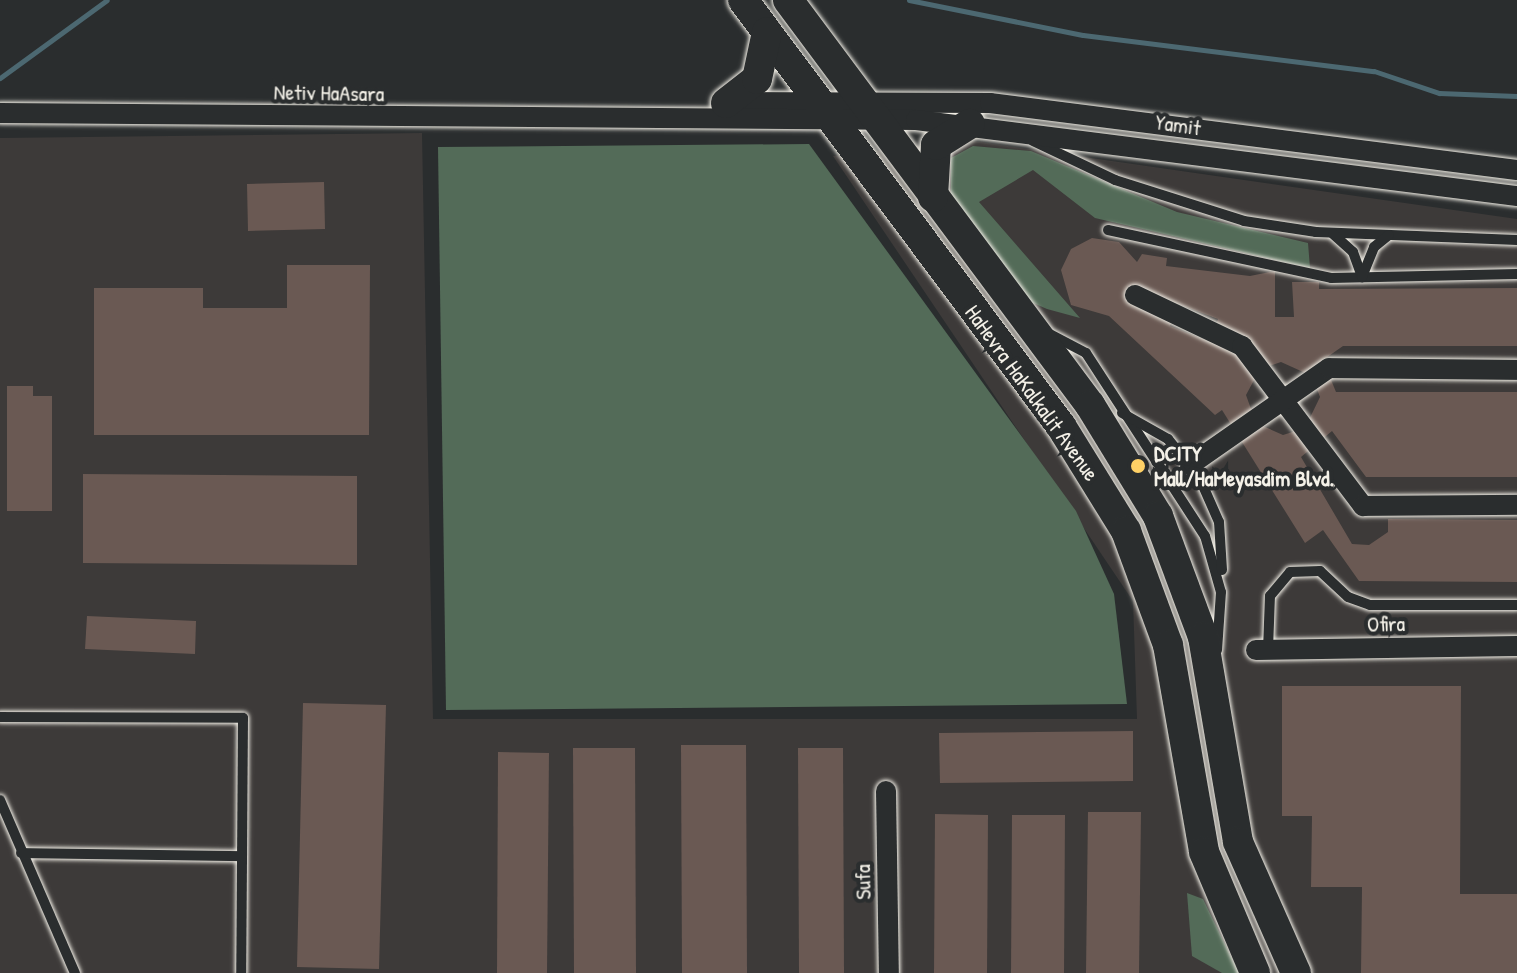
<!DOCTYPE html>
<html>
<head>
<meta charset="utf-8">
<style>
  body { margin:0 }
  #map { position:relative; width:1517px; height:973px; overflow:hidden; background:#2a2d2e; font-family:"Patrick Hand",sans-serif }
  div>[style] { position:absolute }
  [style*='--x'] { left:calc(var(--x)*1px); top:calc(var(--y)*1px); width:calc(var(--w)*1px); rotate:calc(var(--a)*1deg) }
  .built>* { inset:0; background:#3d3a39 }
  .green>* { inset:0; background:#536b58 }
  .stream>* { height:5px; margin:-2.5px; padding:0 2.5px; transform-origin:2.5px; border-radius:2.5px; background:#4c6871 }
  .building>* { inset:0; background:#6a5953 }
  .roads { filter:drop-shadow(0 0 2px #f4f1e8) drop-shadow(0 0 2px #f4f1e8) }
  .lane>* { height:10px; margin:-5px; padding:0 5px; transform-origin:5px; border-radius:5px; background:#2a2d2e }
  .street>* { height:20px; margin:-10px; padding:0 10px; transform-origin:10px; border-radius:10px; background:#2a2d2e }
  .secondary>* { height:30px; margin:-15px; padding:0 15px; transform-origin:15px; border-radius:15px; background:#2a2d2e }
  .dots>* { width:22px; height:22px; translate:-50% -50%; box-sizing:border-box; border:4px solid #2a2d2e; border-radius:50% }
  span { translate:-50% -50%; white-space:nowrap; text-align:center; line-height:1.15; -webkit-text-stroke:8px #2a2d2e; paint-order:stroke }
  .street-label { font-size:22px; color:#f4f1e8 }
  .poi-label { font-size:22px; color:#f4f1e8; font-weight:700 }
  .left { translate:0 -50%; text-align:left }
</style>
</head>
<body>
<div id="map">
  <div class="built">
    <i style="clip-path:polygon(422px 133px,433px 719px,1137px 719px,1133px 601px,833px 156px,965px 140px,1517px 219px,1517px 973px,0 973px,0 138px)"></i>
  </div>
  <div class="green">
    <i style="clip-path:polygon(809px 144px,1076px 511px,1114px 594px,1127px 704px,446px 710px,438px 147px)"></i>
    <i style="clip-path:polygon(973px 146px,1031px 151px,1177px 212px,1308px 243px,1310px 268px,1095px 218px,1033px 170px,979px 202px,1080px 318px,1047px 309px,1024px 299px,951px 196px,951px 158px)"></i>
    <i style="clip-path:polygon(1187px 893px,1203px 899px,1239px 973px,1222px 973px,1192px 956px)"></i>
  </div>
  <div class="stream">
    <i style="--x:909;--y:0;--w:177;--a:11.4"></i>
    <i style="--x:1083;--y:35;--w:293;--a:7.1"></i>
    <i style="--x:1374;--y:71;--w:69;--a:18.7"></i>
    <i style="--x:1439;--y:93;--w:78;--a:2.2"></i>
    <i style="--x:0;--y:78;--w:132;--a:-36.1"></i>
  </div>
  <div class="building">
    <i style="clip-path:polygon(324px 182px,325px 229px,248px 231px,247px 184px)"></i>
    <i style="clip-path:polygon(evenodd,1092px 238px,1119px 242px,1137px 262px,1142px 254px,1167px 258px,1166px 266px,1250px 276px,1275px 271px,1275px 317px,1294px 317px,1292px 282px,1319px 282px,1319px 289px,1517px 288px,1517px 346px,1343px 346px,1323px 360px,1336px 392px,1517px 392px,1517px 477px,1366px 477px,1332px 431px,1301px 457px,1352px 544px,1369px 545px,1388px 532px,1388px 519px,1517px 520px,1517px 582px,1359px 581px,1323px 530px,1305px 543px,1222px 410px,1215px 415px,1109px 316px,1071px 305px,1061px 270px,1071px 249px,1092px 238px,1178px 304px,1218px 319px,1210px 342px,1170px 326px,1178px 304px,1092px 238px,1281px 362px,1312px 376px,1320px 397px,1305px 428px,1283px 435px,1256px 423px,1246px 395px,1260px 369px,1281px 362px)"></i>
    <i style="clip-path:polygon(287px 265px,370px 265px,369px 435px,94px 435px,94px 288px,203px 288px,203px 308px,287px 308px)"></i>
    <i style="clip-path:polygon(7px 386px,33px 386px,33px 396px,52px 396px,52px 511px,7px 511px)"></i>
    <i style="clip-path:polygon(83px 474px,357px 476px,357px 565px,83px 563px)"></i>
    <i style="clip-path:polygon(87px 616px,196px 621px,195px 654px,85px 649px)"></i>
    <i style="clip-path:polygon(1282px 686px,1461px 686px,1460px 894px,1517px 894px,1517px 973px,1361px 973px,1362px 887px,1311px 887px,1312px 816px,1282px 816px)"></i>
    <i style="clip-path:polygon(303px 703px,386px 705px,379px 969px,297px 967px)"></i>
    <i style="clip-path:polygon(1133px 731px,1133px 781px,940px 783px,939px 733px)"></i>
    <i style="clip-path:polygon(681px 745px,746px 745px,747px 973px,682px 973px)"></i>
    <i style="clip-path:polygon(573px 748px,635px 748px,636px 973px,574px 973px)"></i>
    <i style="clip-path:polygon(798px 748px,843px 748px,844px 973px,799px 973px)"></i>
    <i style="clip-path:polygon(498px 752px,549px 753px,547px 973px,497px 973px)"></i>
    <i style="clip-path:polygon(1088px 812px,1141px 812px,1139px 973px,1086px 973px)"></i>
    <i style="clip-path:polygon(935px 814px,988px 815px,987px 973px,934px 973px)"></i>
    <i style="clip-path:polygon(1012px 815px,1065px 815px,1064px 973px,1011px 973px)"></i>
  </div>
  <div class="roads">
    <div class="lane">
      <i style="--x:1033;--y:141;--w:91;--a:25.4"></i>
      <i style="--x:1115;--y:180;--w:135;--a:17.6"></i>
      <i style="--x:1244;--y:221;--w:73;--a:8.7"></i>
      <i style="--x:1316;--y:232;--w:201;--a:2.3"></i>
      <i style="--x:1108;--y:230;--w:228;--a:12.1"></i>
      <i style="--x:1331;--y:278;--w:186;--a:-1.2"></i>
      <i style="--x:1333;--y:234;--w:27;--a:42"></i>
      <i style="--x:1353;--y:252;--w:27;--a:70"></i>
      <i style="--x:1362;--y:277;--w:32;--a:-68"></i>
      <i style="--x:1374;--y:247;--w:19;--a:-39"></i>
      <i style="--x:1044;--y:331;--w:47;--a:27.6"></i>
      <i style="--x:1086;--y:353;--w:218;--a:57"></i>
      <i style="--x:1205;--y:536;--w:58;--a:74.1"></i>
      <i style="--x:1221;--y:592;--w:58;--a:93.9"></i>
      <i style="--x:1122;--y:413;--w:53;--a:29.5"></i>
      <i style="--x:1168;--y:439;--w:51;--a:51.3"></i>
      <i style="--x:1200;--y:479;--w:47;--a:66.2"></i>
      <i style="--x:1219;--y:522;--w:48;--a:86.4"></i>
      <i style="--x:1268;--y:650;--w:54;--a:-87.9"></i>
      <i style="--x:1270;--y:596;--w:31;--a:-50"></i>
      <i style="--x:1290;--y:572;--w:30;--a:-2"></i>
      <i style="--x:1320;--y:571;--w:38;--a:43"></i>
      <i style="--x:1348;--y:597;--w:23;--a:20"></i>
      <i style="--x:1370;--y:605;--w:147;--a:0"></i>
      <i style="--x:0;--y:717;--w:243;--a:0.2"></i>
      <i style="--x:243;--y:718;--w:255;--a:90.4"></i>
      <i style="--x:0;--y:800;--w:189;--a:66.6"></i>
      <i style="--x:21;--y:853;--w:221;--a:0.8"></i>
    </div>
    <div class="street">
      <i style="--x:729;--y:102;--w:261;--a:0.2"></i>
      <i style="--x:990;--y:103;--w:531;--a:7.25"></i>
      <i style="--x:0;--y:113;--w:916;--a:0.44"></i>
      <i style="--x:916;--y:120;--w:606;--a:7.21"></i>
      <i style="--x:1135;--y:295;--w:119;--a:25.5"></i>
      <i style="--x:1242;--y:346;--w:201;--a:52.9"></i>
      <i style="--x:1363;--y:506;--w:154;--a:-0.4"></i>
      <i style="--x:1190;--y:465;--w:169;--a:-34.9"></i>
      <i style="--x:1329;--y:368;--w:188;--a:0.6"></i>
      <i style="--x:1256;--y:650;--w:261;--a:-0.9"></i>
      <i style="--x:886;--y:791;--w:182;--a:89.1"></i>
    </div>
    <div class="secondary">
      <i style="--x:743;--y:0;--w:532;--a:53.26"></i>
      <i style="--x:1061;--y:426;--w:123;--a:58.2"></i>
      <i style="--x:1126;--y:531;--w:121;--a:69.8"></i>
      <i style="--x:1168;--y:645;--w:210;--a:80.1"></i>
      <i style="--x:1204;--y:852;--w:131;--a:67.1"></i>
      <i style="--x:788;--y:0;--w:505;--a:53.29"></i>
      <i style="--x:1090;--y:405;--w:130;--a:58.5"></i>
      <i style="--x:1158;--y:516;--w:129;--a:69.6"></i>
      <i style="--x:1203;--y:637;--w:208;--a:80.3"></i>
      <i style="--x:1238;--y:842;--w:143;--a:66.1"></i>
      <i style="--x:726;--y:103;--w:39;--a:-38"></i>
      <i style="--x:757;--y:79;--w:48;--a:-78"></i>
      <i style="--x:933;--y:197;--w:52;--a:-86.7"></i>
      <i style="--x:936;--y:145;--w:40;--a:-32"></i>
    </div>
  </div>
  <div class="dots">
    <i style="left:1138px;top:466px;background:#ffd166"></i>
  </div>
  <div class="street-label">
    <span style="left:329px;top:93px;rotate:1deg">Netiv HaAsara</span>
    <span style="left:1178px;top:125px;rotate:8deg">Yamit</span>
    <span style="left:1032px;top:393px;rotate:54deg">HaHevra HaKalkalit Avenue</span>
    <span style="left:1386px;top:624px;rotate:-1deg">Ofira</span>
    <span style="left:863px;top:882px;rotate:-91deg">Sufa</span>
  </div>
  <div class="poi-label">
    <span class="left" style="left:1154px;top:466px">DCITY<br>Mall/HaMeyasdim Blvd.</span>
  </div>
</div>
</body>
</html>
